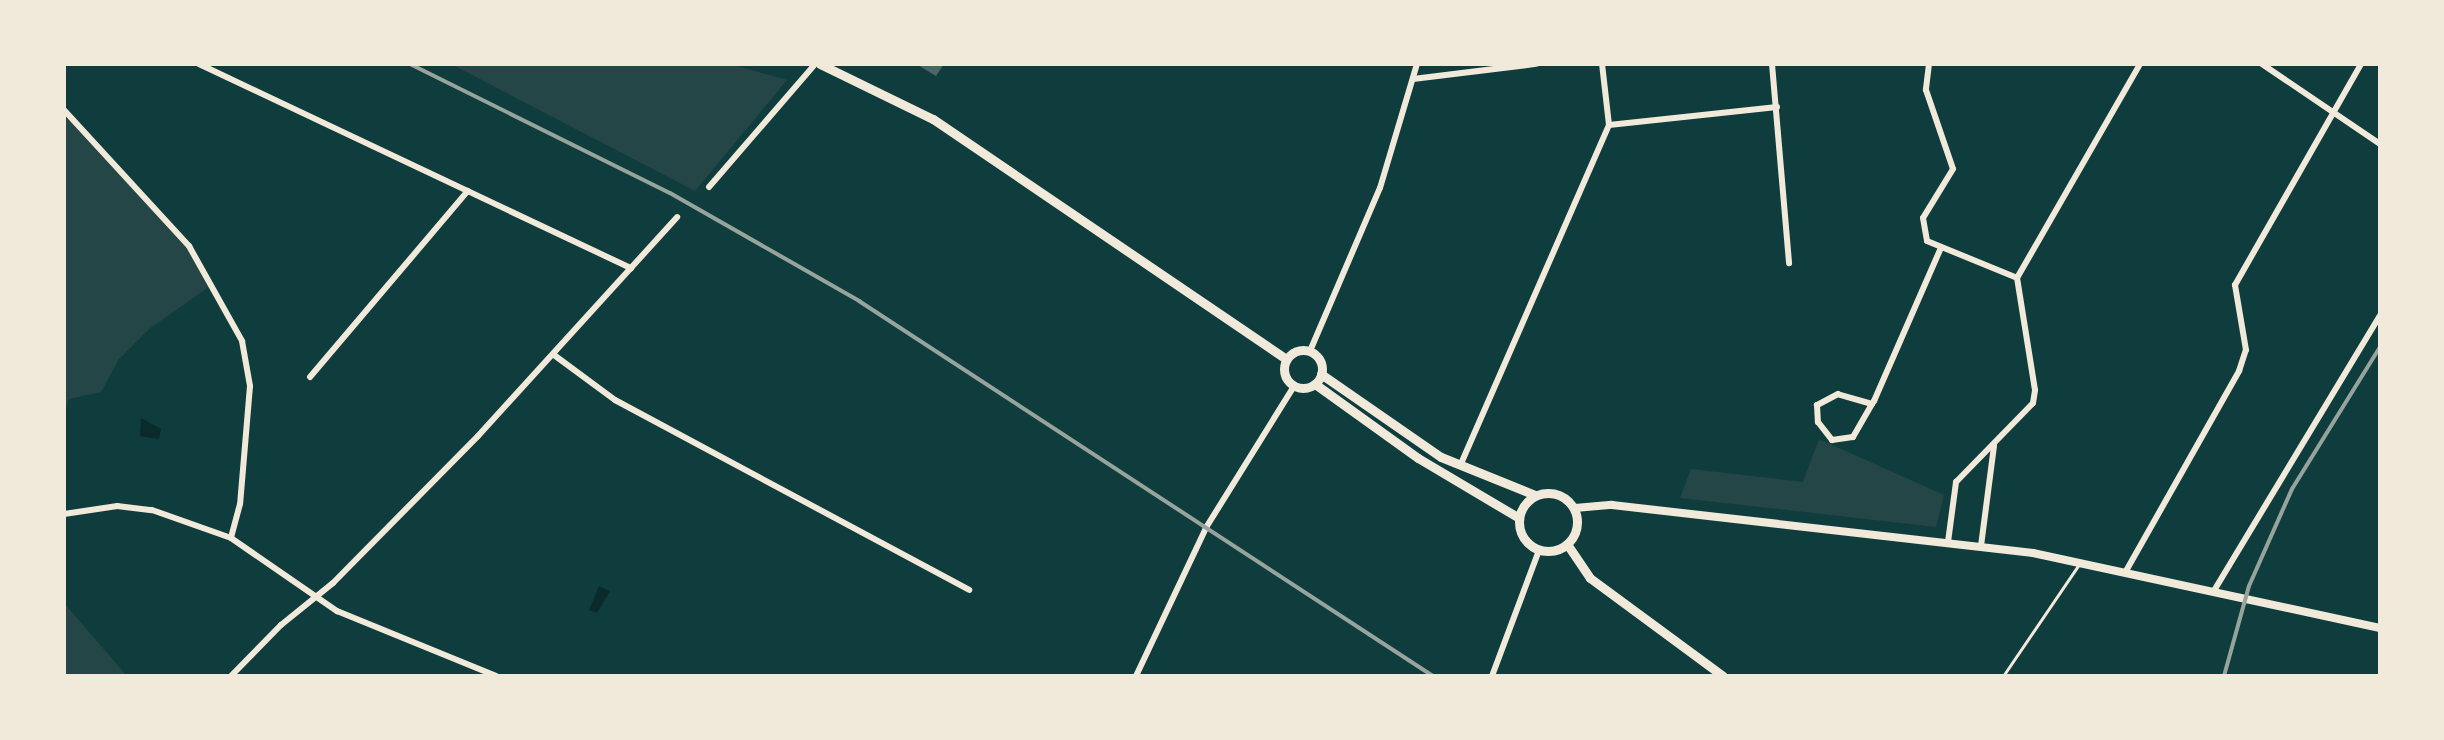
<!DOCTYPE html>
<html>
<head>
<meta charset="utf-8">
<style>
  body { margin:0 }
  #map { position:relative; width:2444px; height:740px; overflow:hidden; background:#0f3d3e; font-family:Roboto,sans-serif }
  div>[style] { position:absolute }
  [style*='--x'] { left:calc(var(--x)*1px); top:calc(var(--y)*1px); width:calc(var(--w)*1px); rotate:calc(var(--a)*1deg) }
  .green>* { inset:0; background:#244646 }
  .water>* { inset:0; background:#0a2a2b }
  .building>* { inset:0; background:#486865 }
  .service>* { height:3px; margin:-1.5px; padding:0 1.5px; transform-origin:1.5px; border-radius:1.5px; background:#f1e9da }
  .minor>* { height:6px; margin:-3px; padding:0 3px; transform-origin:3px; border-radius:3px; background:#f1e9da }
  .tertiary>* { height:8px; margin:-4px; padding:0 4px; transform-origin:4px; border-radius:4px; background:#f1e9da }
  .secondary>* { height:9px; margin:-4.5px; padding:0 4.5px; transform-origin:4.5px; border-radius:4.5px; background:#f1e9da }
  .secondary>.ring { margin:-4.5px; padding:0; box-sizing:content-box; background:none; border:9px solid #f1e9da; border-radius:50% }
  .rail>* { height:4px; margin:-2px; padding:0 2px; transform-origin:2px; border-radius:2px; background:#97a49c }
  span { translate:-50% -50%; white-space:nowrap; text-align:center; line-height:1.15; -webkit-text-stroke:6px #f1e9da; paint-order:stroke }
  .frame { position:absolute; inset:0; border:66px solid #f1e9da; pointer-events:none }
</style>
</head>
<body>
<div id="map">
  <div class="green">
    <i style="clip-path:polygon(451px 64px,730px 64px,787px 80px,695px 191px)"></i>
    <i style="clip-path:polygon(64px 110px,189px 246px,213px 284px,149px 329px,119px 359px,101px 392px,69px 399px,64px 414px)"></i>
    <i style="clip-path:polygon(1819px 439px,1944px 495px,1936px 527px,1680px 498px,1691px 469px,1803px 482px)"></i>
    <i style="clip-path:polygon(64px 603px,95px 639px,127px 676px,64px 676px)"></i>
  </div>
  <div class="water">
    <i style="clip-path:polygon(141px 418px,161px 429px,159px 439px,140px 436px)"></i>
    <i style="clip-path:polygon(599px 586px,610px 591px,597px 613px,589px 610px)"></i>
  </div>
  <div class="building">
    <i style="clip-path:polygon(916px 64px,944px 64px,936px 76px)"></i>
  </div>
  <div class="service">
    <i style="--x:2003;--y:676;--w:135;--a:-55.8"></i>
  </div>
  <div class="minor">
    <i style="--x:199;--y:64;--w:478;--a:25.3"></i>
    <i style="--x:1772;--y:64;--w:200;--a:85.1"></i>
    <i style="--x:1929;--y:64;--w:26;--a:97"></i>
    <i style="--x:1926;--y:90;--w:83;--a:71.1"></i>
    <i style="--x:1953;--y:169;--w:57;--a:121.5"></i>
    <i style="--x:1923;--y:218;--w:23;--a:80"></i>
    <i style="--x:1927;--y:241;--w:97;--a:22.3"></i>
    <i style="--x:2262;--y:64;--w:143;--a:34.1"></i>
    <i style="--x:1413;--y:79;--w:124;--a:-7"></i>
    <i style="--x:64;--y:110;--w:185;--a:47.4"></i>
    <i style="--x:189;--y:246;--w:109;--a:60.8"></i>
    <i style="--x:242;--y:341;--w:46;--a:79.9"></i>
    <i style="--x:250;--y:386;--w:118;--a:94.8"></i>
    <i style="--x:240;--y:504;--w:35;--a:105"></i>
    <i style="--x:231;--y:538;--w:129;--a:34.6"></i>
    <i style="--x:337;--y:611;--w:172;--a:22.2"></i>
    <i style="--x:1609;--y:125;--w:169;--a:-6.1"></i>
    <i style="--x:709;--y:187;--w:162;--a:-49.2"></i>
    <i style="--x:1310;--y:351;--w:177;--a:-66.8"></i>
    <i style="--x:1380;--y:188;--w:129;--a:-73.4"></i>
    <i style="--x:554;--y:355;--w:76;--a:36.4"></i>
    <i style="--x:615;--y:400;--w:402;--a:28.2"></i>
    <i style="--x:310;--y:377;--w:244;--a:-49.7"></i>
    <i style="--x:1872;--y:404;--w:35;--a:-164"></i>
    <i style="--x:1838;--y:394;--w:24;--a:152"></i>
    <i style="--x:1817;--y:405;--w:17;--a:87"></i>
    <i style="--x:1818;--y:422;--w:23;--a:52"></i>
    <i style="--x:1832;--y:440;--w:21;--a:-8"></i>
    <i style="--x:1853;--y:437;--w:38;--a:-60"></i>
    <i style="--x:1872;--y:404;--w:4;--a:-56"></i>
    <i style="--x:1874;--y:401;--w:167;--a:-66.4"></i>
    <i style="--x:1460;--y:466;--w:372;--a:-66.4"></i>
    <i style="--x:1609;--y:125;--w:61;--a:-96.5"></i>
    <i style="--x:64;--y:514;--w:54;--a:-8.6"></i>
    <i style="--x:117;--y:506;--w:35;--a:7"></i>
    <i style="--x:152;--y:510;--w:84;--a:19.5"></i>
    <i style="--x:1948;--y:542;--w:61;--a:-82.4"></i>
    <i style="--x:1956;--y:482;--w:110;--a:-45.7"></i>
    <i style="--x:2033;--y:403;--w:13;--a:-81"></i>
    <i style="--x:2035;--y:390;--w:113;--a:-99.1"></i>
    <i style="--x:2017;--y:278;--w:247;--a:-60.1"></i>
    <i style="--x:1981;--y:546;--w:101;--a:-82.6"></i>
    <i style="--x:2126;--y:571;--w:230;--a:-60.5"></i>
    <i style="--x:2239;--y:371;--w:22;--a:-72"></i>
    <i style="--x:2246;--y:350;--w:66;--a:-99.6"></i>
    <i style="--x:2235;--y:285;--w:254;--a:-60.3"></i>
    <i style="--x:2215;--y:589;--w:320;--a:-58.9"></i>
    <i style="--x:231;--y:676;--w:71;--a:-45.6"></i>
    <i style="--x:281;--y:625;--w:67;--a:-38.9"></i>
    <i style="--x:333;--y:583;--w:206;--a:-45.4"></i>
    <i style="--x:478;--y:436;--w:296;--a:-47.7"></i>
    <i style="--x:1136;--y:676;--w:166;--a:-64.7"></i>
    <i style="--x:1207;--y:526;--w:165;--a:-58.1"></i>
    <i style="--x:1492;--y:676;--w:134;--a:-69.5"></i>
  </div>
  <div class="tertiary">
    <i style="--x:1575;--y:508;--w:37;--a:-5"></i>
    <i style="--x:1612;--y:505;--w:424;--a:6.5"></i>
    <i style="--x:2033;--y:553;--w:355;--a:12.2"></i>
  </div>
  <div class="secondary">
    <i style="--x:820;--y:64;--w:126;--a:26"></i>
    <i style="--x:933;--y:119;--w:427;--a:34.2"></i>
    <i class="ring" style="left:1284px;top:350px;width:29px;height:29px"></i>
    <i style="--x:1321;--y:374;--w:146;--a:34.7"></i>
    <i style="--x:1441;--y:457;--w:101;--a:22"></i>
    <i style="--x:1315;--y:384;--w:127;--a:35.7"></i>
    <i style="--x:1418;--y:458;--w:117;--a:30.7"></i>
    <i class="ring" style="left:1519px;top:493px;width:49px;height:49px"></i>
    <i style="--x:1567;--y:544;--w:41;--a:55.9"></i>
    <i style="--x:1590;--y:578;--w:165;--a:36.4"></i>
  </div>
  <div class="rail">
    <i style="--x:410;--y:64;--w:290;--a:26.4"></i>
    <i style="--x:670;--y:193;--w:218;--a:29.7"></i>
    <i style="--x:859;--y:301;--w:686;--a:33.16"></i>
    <i style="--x:2224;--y:676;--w:93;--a:-74.5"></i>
    <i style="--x:2249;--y:586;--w:106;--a:-66.1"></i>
    <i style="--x:2292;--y:489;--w:167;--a:-58.2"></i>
  </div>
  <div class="frame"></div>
</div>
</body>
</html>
